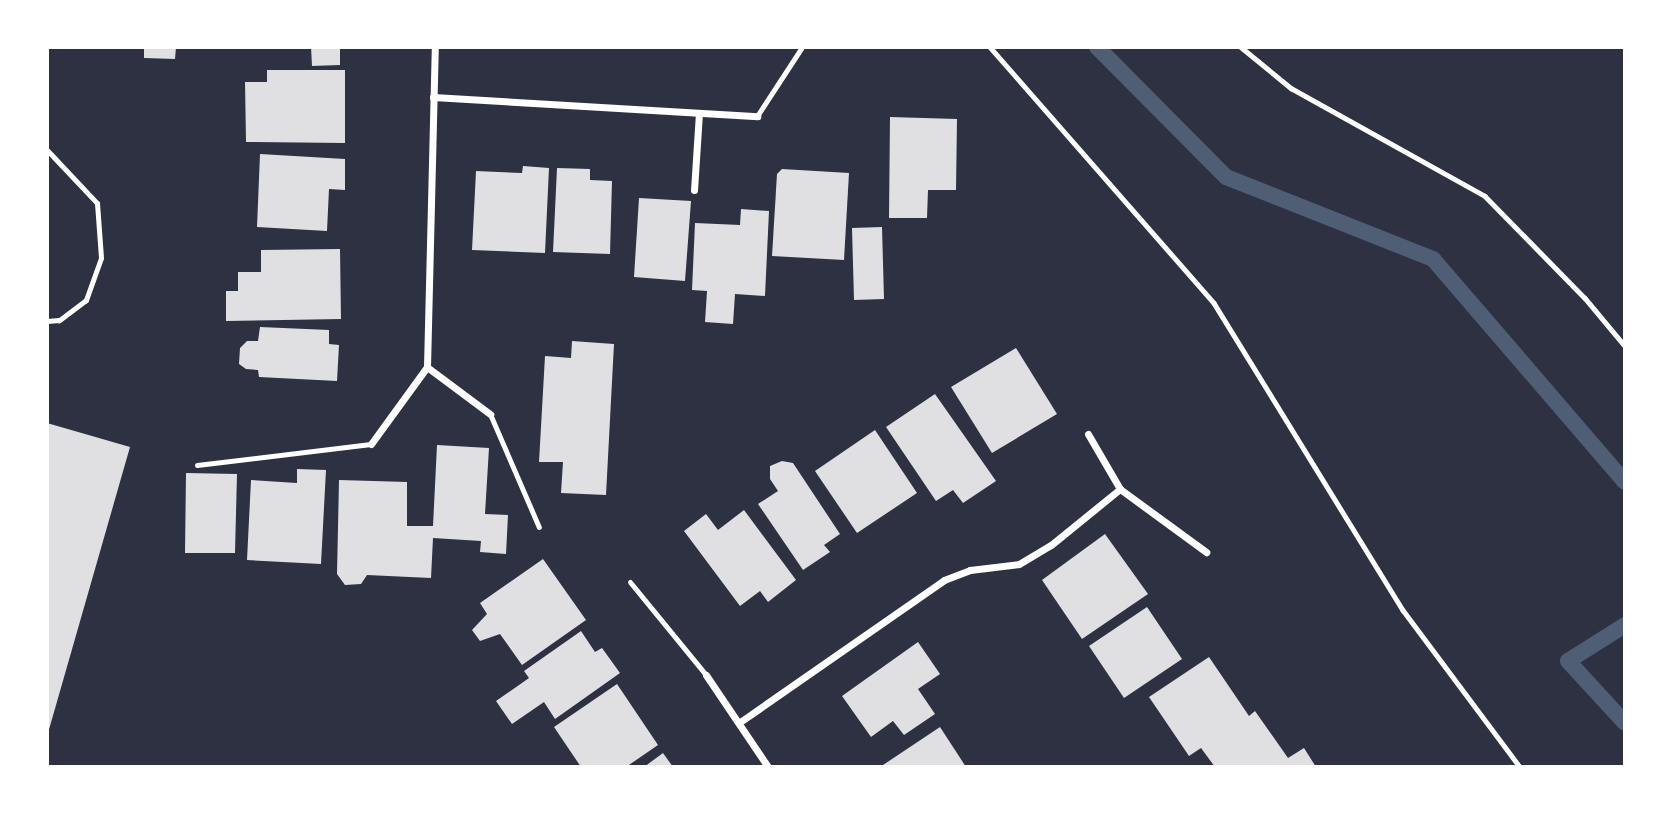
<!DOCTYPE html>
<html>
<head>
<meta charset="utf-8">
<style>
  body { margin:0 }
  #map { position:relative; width:1672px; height:814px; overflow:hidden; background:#2d3142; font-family:Ubuntu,sans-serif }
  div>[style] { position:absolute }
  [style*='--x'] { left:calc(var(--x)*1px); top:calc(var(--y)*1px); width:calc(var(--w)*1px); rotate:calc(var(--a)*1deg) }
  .stream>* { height:16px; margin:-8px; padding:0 8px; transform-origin:8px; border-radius:8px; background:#4f5d75 }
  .building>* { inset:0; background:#e0e0e3 }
  .path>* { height:4.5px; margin:-2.25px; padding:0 2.25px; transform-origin:2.25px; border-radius:2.25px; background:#fff }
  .service>* { height:5px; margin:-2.5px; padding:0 2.5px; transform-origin:2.5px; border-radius:2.5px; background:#fff }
  .minor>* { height:7px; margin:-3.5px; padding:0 3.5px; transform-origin:3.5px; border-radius:3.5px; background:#fff }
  span { translate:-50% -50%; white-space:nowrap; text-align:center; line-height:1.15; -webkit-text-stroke:7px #fff; paint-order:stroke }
  .frame { position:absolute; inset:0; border:49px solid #fff; pointer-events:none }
</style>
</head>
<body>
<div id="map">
  <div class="stream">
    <i style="--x:1097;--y:47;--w:183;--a:45.2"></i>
    <i style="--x:1226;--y:177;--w:223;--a:21.6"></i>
    <i style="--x:1433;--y:259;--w:294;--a:49.3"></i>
    <i style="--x:1625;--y:625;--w:67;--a:147.7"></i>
    <i style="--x:1568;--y:661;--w:84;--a:47.4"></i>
  </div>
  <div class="building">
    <i style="clip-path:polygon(144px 47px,176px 47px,175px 59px,144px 58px)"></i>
    <i style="clip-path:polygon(311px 47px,340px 47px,340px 65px,312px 66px)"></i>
    <i style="clip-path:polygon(267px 70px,345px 70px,345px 143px,246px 142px,245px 82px,267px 82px)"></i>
    <i style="clip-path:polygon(890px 117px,957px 119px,956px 190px,928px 190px,927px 218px,889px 218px)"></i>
    <i style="clip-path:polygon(260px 154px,345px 159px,345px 190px,329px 189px,327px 231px,257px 227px)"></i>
    <i style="clip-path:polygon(523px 166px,549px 168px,545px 253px,472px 250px,476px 171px,522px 173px)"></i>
    <i style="clip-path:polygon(557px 168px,590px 169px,590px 180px,612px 181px,610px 254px,553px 252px)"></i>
    <i style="clip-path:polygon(782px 169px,849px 173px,844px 260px,772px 256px,777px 174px)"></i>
    <i style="clip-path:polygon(639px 198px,691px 201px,685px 281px,634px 277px)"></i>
    <i style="clip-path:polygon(741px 209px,769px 211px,765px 296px,735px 294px,733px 324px,705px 322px,707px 291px,692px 290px,695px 223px,740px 225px)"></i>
    <i style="clip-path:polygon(882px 227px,884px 299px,854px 300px,852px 228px)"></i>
    <i style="clip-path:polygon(340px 249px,341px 319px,226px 321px,226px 291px,238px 291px,238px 272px,261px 272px,261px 250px)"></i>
    <i style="clip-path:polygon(260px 327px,329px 330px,329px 344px,339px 345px,337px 381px,259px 377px,258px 370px,246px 369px,239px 364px,240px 348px,247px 341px,258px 341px)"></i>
    <i style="clip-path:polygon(572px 341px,614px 344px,606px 495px,561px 493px,563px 462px,539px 462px,545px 356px,571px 358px)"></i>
    <i style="clip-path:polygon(1016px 348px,1057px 414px,992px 453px,951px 387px)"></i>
    <i style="clip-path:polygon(935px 394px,996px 481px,963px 503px,953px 490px,936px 501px,886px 427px)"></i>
    <i style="clip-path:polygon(47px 423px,130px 447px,48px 733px,47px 733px)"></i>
    <i style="clip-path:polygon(875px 430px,917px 493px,857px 533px,815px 471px)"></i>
    <i style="clip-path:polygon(437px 445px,489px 448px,485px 514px,508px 515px,506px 554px,480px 552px,481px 541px,433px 538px,431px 578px,367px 575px,361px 584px,345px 585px,337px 574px,339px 480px,407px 482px,407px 526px,433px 526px)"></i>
    <i style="clip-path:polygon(782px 461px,793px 463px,840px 534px,824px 545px,830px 552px,803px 570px,758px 504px,778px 491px,770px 479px,770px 466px)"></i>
    <i style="clip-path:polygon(297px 469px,326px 470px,321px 564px,247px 560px,251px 480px,297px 483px)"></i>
    <i style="clip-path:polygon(186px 473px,237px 474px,235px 553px,185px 553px)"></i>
    <i style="clip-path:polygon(744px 510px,796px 580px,768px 602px,760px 591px,740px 606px,684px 531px,706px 514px,718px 530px)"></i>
    <i style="clip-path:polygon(1105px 534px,1148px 594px,1082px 639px,1042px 580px)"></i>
    <i style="clip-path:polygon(543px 559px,586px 620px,522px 665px,500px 634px,480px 641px,472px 630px,487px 614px,480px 603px)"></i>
    <i style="clip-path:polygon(1147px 607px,1182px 659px,1124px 698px,1089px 646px)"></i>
    <i style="clip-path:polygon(581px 631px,595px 652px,602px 648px,620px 673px,555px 719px,544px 702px,512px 724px,496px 701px,529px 678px,524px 671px)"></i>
    <i style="clip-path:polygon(918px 642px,940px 674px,918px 689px,935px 714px,904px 735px,893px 721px,871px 737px,842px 696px)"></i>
    <i style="clip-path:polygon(1209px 657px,1249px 716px,1255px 711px,1288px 758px,1304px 748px,1316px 767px,1215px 767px,1201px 748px,1189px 756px,1149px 697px)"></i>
    <i style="clip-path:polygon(617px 684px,658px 745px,626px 767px,581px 767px,554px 727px)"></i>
    <i style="clip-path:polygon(940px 727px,966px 767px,880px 767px)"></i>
    <i style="clip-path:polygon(663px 753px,673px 767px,644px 767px)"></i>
  </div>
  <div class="path">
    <i style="--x:990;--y:47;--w:340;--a:48.8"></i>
    <i style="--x:1214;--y:303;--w:361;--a:58.4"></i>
    <i style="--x:1403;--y:610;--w:196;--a:53.3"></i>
    <i style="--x:1241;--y:47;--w:65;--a:39.4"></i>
    <i style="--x:1291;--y:88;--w:222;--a:29.1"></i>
    <i style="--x:1485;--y:196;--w:143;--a:45.6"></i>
    <i style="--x:1585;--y:298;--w:62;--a:50.2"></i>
  </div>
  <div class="service">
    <i style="--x:757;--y:116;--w:82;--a:-56.9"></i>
    <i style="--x:47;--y:150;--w:73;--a:46.7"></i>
    <i style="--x:97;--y:203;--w:55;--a:85.8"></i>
    <i style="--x:101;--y:258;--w:45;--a:109.7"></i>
    <i style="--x:86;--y:300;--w:34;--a:143"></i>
    <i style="--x:59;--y:320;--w:12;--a:175"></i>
    <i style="--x:490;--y:414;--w:123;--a:66.6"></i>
    <i style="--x:197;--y:465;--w:175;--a:-6.9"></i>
    <i style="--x:630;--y:582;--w:120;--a:50.7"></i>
  </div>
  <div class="minor">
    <i style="--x:433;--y:97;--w:325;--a:3.4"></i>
    <i style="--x:694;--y:190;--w:77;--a:-86.3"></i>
    <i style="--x:427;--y:367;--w:320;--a:-88.6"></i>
    <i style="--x:1088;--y:434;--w:64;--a:59.8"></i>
    <i style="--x:1120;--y:489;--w:107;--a:36.2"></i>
    <i style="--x:371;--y:444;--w:95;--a:-54"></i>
    <i style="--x:427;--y:367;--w:79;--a:36.7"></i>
    <i style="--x:706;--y:675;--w:111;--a:56"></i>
    <i style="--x:740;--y:722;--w:249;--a:-34.8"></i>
    <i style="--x:944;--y:580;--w:28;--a:-21"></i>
    <i style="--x:970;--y:570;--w:49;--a:-7"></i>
    <i style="--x:1019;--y:564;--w:37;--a:-31"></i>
    <i style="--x:1051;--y:545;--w:89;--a:-39.1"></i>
  </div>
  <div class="frame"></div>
</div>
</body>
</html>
